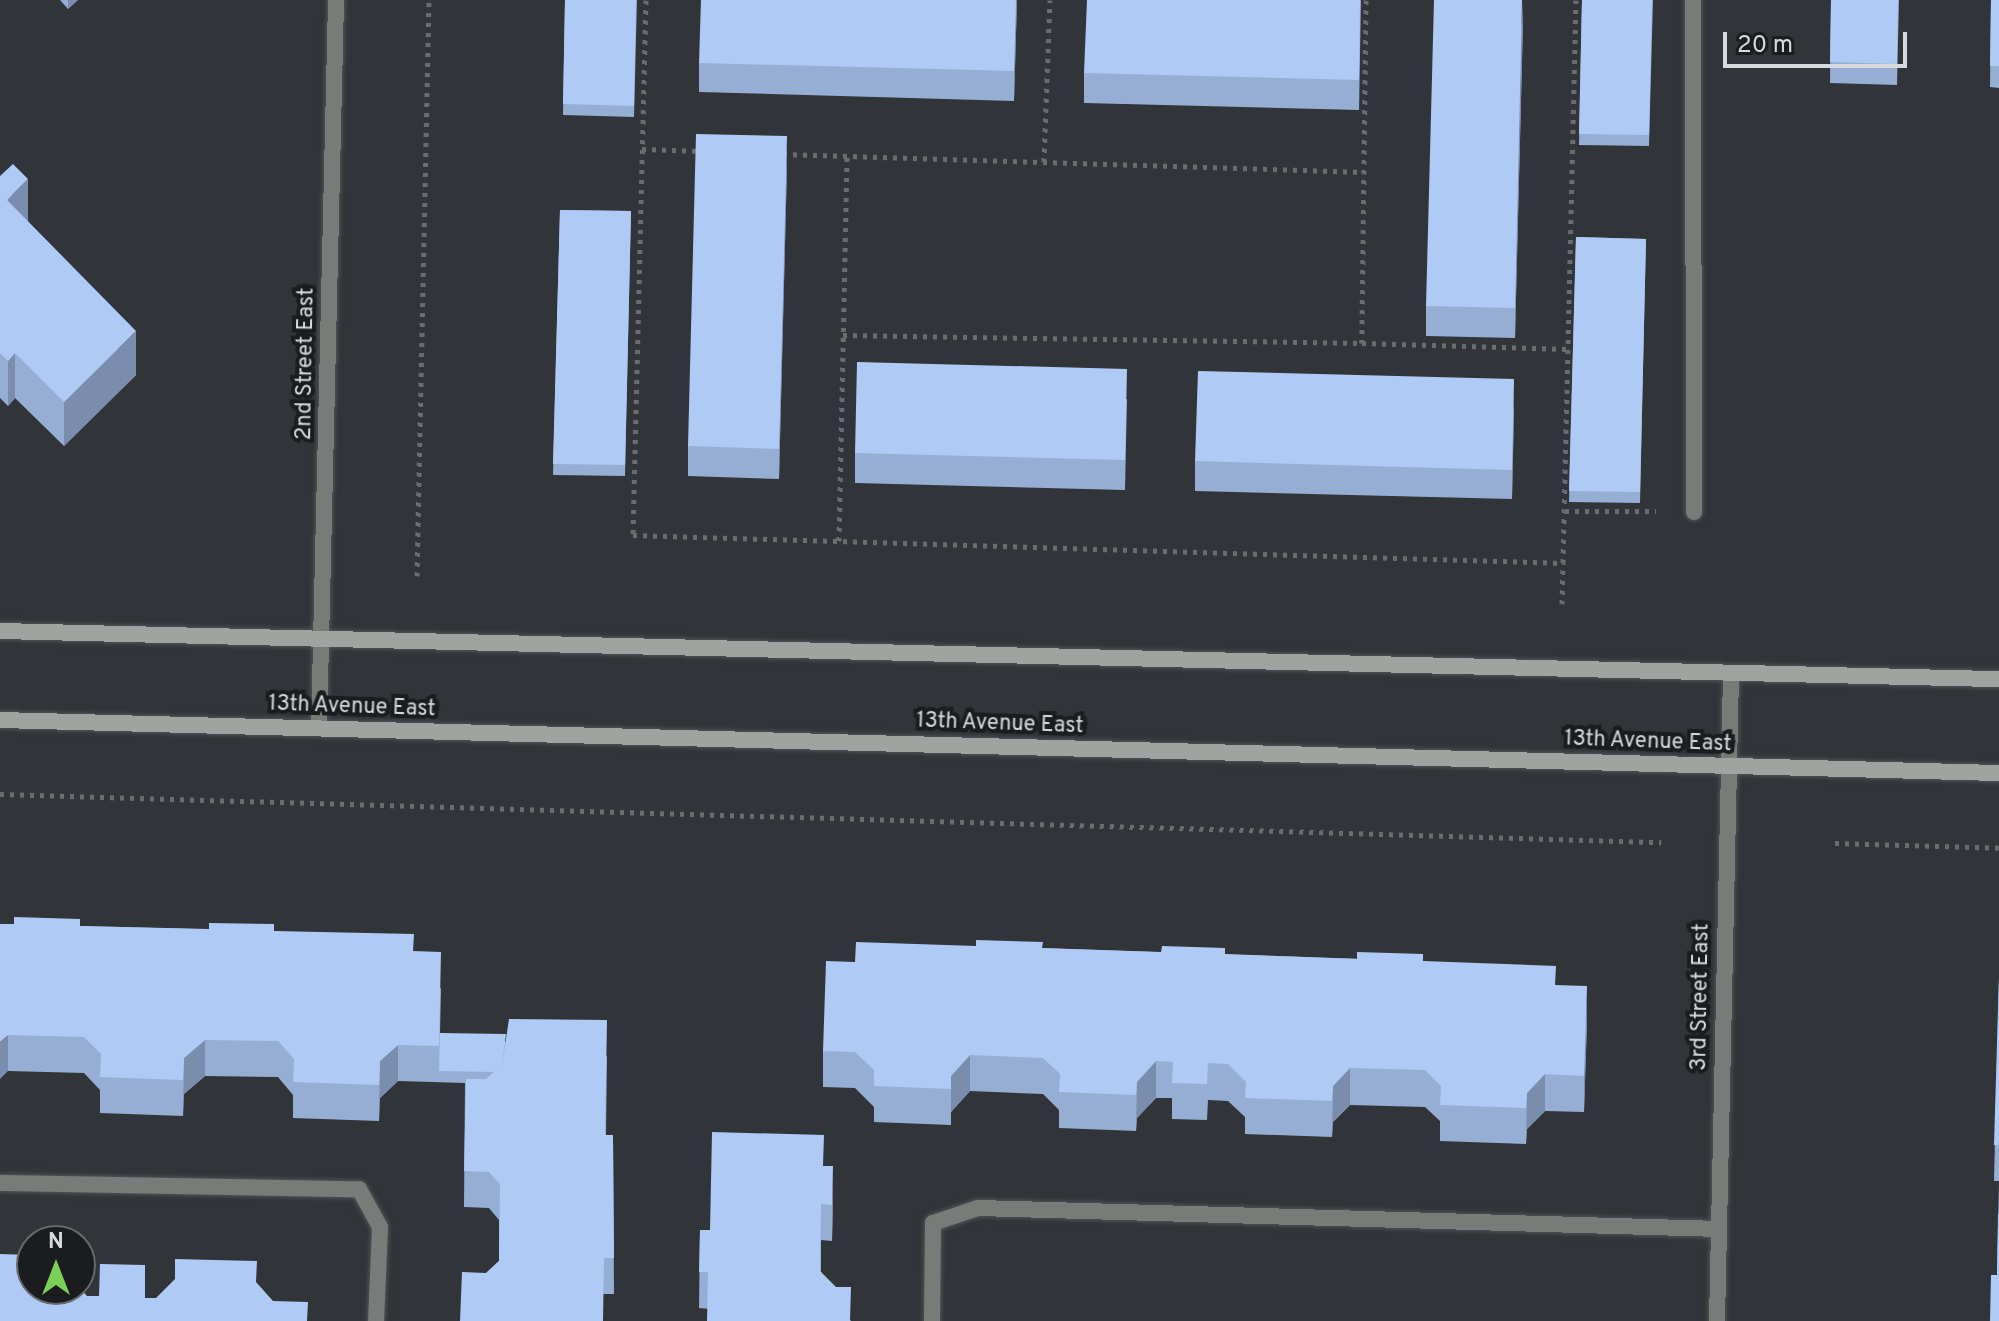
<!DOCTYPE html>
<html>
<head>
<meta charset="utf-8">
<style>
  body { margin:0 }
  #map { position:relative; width:1999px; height:1321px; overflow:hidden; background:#313438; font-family:Overpass,sans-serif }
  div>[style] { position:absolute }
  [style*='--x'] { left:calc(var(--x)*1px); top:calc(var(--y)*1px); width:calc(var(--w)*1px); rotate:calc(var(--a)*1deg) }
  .path>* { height:5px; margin-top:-2.5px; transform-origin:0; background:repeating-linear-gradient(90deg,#6a6c70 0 4px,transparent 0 10px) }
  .roads { filter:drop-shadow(0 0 2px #4f5256) drop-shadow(0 0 2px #4f5256) }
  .lane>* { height:16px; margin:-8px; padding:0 8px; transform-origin:8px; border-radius:8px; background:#797b79 }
  .street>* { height:16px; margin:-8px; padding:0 8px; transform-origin:8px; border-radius:8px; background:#797b79 }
  .secondary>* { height:16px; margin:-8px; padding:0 8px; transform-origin:8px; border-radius:8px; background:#a0a39f }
  .wall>* { inset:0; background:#96aed3 }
  .shaded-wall>* { inset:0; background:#7a8dac }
  .building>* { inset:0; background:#afcaf5 }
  span { translate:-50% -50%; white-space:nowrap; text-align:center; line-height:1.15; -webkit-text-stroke:8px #1a1c1d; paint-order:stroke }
  .street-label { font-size:22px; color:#d7d9dc }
  .north { position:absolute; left:16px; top:1225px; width:80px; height:80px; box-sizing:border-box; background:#1a1c1d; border:2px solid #666869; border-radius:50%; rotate:0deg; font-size:22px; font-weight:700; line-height:32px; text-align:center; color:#d7d9dc }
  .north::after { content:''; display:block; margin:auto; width:28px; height:36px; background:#79d157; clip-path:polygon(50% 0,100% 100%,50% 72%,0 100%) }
  .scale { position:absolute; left:1723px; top:32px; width:184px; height:36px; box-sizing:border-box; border:4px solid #d7d9dc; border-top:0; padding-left:10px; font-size:24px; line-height:28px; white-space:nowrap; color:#d7d9dc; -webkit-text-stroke:6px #1a1c1d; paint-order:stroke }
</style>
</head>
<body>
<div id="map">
  <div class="path">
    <i style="--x:646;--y:0;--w:535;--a:91.39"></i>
    <i style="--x:633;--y:535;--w:930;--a:1.72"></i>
    <i style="--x:1563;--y:563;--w:563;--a:-88.68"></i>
    <i style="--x:1366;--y:0;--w:343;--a:90.7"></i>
    <i style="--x:1362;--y:343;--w:206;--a:1.7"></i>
    <i style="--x:642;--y:149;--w:59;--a:1.9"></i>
    <i style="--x:783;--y:154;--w:581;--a:1.77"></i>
    <i style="--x:1044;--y:162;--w:162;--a:-87.9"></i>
    <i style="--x:843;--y:335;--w:519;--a:0.88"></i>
    <i style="--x:1565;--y:511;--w:91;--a:0"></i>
    <i style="--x:839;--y:541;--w:386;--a:-88.8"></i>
    <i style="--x:417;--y:576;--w:576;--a:-88.81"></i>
    <i style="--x:1562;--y:604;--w:41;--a:-88.6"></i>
    <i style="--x:0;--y:794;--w:1662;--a:1.66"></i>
    <i style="--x:1835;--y:843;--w:164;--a:1.7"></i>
  </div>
  <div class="roads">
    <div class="lane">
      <i style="--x:1693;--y:0;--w:512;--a:89.89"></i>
      <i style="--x:0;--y:1183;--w:359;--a:1"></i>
      <i style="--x:359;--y:1189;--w:43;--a:61.1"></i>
      <i style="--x:380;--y:1227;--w:94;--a:92.4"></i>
      <i style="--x:932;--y:1321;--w:98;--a:-89.4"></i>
      <i style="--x:933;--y:1223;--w:47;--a:-18.4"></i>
      <i style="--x:978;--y:1208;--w:741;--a:1.62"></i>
    </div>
    <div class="street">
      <i style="--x:319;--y:728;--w:728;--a:-88.66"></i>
      <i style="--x:1717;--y:1321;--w:648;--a:-88.76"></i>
    </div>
    <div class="secondary">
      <i style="--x:0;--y:631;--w:2000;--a:1.38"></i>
      <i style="--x:0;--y:720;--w:2000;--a:1.52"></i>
    </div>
  </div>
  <div class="wall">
    <i style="clip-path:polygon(60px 0,78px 0,68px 9px)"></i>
    <i style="clip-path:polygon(565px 0,637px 0,634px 117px,563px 115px)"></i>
    <i style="clip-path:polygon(1017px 0,1014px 101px,699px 92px,699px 63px)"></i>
    <i style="clip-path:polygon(1361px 0,1359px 110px,1084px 103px,1084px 73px)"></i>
    <i style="clip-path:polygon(1582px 0,1653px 0,1649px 146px,1579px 145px)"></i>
    <i style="clip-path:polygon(1831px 0,1899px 0,1897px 85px,1830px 83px)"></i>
    <i style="clip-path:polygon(1991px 0,1999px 0,1999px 88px,1990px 87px)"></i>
    <i style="clip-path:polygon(1523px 21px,1515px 338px,1426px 336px,1426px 306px)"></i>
    <i style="clip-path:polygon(787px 166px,779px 479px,688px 476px,688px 446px)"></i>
    <i style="clip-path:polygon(0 176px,28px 221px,136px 375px,64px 446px,15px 398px,8px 406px,0 398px)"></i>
    <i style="clip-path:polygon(560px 210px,631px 211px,625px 476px,553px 475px)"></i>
    <i style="clip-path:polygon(1576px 237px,1646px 239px,1640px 503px,1569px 502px)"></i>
    <i style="clip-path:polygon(1127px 399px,1125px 490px,855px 483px,855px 453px)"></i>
    <i style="clip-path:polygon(1514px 409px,1512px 499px,1195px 491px,1195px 461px)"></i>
    <i style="clip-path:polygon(0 924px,274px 931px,414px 951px,441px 989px,440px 1033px,607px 1056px,606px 1135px,613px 1135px,614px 1294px,604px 1294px,486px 1273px,499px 1261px,499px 1220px,489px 1208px,464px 1207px,465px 1083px,398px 1081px,380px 1098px,379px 1121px,293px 1118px,293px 1095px,278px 1077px,205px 1076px,184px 1094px,183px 1116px,100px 1113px,100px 1090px,84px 1073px,8px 1071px)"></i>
    <i style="clip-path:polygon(976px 946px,1423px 961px,1556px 985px,1587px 1022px,1584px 1112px,1545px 1111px,1527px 1129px,1526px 1144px,1440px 1141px,1440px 1121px,1425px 1107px,1350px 1105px,1333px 1122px,1332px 1137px,1245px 1134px,1245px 1117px,1228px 1101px,1208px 1100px,1207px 1120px,1172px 1119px,1172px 1098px,1156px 1098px,1137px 1118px,1136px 1131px,1059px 1128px,1059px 1110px,1043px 1094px,970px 1091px,951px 1112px,951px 1125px,874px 1122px,874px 1107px,855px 1088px,823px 1087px,823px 1051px,855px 962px)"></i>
    <i style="clip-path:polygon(1999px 976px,1999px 1321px,1997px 1275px,1999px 1181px,1994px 1181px)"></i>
    <i style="clip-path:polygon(824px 1166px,833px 1202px,832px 1241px,821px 1240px,821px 1272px,851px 1321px,699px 1308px,700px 1230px,710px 1230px)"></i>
  </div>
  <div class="shaded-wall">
    <i style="clip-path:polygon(68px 0,78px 0,68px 9px)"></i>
    <i style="clip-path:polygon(1016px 0,1017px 0,1014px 101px,1014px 71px)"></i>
    <i style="clip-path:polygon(1522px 0,1523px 21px,1515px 338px,1515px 308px)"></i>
    <i style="clip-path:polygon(787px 136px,787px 166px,779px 479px,779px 449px)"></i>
    <i style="clip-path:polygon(28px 179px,28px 224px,7px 200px)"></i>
    <i style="clip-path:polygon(136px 331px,136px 375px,64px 446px,64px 402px)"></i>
    <i style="clip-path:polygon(15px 353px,15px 398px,8px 406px,8px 361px)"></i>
    <i style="clip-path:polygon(1514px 379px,1514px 409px,1512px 499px,1512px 470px)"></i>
    <i style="clip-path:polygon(1587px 986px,1587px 1022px,1584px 1112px,1584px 1076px)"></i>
    <i style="clip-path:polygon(8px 1035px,8px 1071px,0 1079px,0 1042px)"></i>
    <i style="clip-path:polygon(205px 1040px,205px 1076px,184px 1094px,183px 1116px,184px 1058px)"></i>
    <i style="clip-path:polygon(398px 1045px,398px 1081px,380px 1098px,379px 1121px,380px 1061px)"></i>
    <i style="clip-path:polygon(970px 1055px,970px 1091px,951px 1112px,951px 1076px)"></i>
    <i style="clip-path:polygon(1156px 1061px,1156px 1098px,1137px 1118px,1136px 1131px,1137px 1082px)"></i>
    <i style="clip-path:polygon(1350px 1068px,1350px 1105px,1333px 1122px,1332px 1137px,1333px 1086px)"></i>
    <i style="clip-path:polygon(1545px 1074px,1545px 1111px,1527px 1129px,1526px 1144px,1527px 1093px)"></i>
    <i style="clip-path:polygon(833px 1166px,833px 1202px,832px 1241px,832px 1205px)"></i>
  </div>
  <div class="building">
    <i style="clip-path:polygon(565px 0,636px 0,634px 106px,563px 104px)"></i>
    <i style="clip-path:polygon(701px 0,1016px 0,1014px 71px,699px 63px)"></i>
    <i style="clip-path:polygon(1087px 0,1360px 0,1359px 80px,1084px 73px)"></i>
    <i style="clip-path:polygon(1434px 0,1522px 0,1515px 308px,1426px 306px)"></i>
    <i style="clip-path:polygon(1582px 0,1652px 0,1649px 135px,1579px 134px)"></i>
    <i style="clip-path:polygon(1831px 0,1898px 0,1897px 64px,1830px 62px)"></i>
    <i style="clip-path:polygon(1991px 0,1999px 0,1999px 66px,1990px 66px)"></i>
    <i style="clip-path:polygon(696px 134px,787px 136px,779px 449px,688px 446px)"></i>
    <i style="clip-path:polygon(13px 164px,28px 179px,7px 200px,136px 331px,64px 402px,15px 353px,8px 361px,0 353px,0 176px)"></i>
    <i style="clip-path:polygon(560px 210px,631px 211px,625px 465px,553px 464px)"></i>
    <i style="clip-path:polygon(1576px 237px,1646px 239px,1640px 492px,1569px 491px)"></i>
    <i style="clip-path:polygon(857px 362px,1127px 369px,1125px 460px,855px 453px)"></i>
    <i style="clip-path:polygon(1198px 371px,1514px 379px,1512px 470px,1195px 461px)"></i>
    <i style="clip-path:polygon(14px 917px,80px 919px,80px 926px,209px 929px,209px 923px,274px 924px,274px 931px,414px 934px,413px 951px,441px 952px,439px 1046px,398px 1045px,380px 1061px,379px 1085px,293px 1082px,294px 1059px,278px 1041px,205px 1040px,184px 1058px,183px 1080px,100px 1077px,101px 1054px,84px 1037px,8px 1035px,0 1042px,0 924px,14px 924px)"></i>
    <i style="clip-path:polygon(976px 940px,1043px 942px,1042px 948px,1161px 952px,1162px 946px,1225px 948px,1225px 954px,1357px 959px,1357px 952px,1423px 954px,1423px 961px,1556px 966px,1555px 985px,1587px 986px,1584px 1076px,1545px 1074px,1527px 1093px,1526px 1108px,1440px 1105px,1441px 1086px,1425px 1070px,1350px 1068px,1333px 1086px,1332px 1101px,1245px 1098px,1246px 1082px,1228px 1064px,1208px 1063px,1207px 1084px,1172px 1083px,1173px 1062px,1156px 1061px,1137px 1082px,1136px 1095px,1059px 1092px,1060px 1074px,1043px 1058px,970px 1055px,951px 1076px,951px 1089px,874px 1086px,874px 1070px,855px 1052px,823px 1051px,826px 961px,855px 962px,856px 942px,976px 946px)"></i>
    <i style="clip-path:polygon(1999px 976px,1999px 1145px,1994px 1145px)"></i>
    <i style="clip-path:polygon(509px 1019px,607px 1020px,605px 1135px,613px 1135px,614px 1258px,604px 1258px,603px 1321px,460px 1321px,462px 1272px,486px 1273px,499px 1261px,500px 1184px,489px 1172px,464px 1171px,466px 1079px,486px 1079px,502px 1065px)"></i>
    <i style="clip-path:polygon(440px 1033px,506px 1034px,502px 1065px,494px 1072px,439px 1071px)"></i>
    <i style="clip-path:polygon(712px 1132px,824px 1135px,823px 1166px,833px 1166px,832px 1205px,821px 1204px,820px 1271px,836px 1287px,851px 1287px,850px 1321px,707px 1321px,708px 1272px,699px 1272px,700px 1230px,710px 1230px)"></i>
    <i style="clip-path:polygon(1998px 1214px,1999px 1214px,1999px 1321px,1990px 1321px,1991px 1275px,1997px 1275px)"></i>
    <i style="clip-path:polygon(0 1254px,32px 1255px,32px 1289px,80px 1288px,87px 1296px,99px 1296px,100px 1264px,145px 1265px,145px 1298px,156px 1298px,175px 1279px,175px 1259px,257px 1261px,256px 1282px,273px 1301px,308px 1302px,307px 1321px,0 1321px)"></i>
  </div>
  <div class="street-label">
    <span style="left:306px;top:364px;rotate:-89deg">2nd Street East</span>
    <span style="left:352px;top:707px;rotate:2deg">13th Avenue East</span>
    <span style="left:1000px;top:724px;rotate:2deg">13th Avenue East</span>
    <span style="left:1648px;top:742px;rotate:2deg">13th Avenue East</span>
    <span style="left:1701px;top:997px;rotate:-89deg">3rd Street East</span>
  </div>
  <div class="north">N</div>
  <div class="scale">20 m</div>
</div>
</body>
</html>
